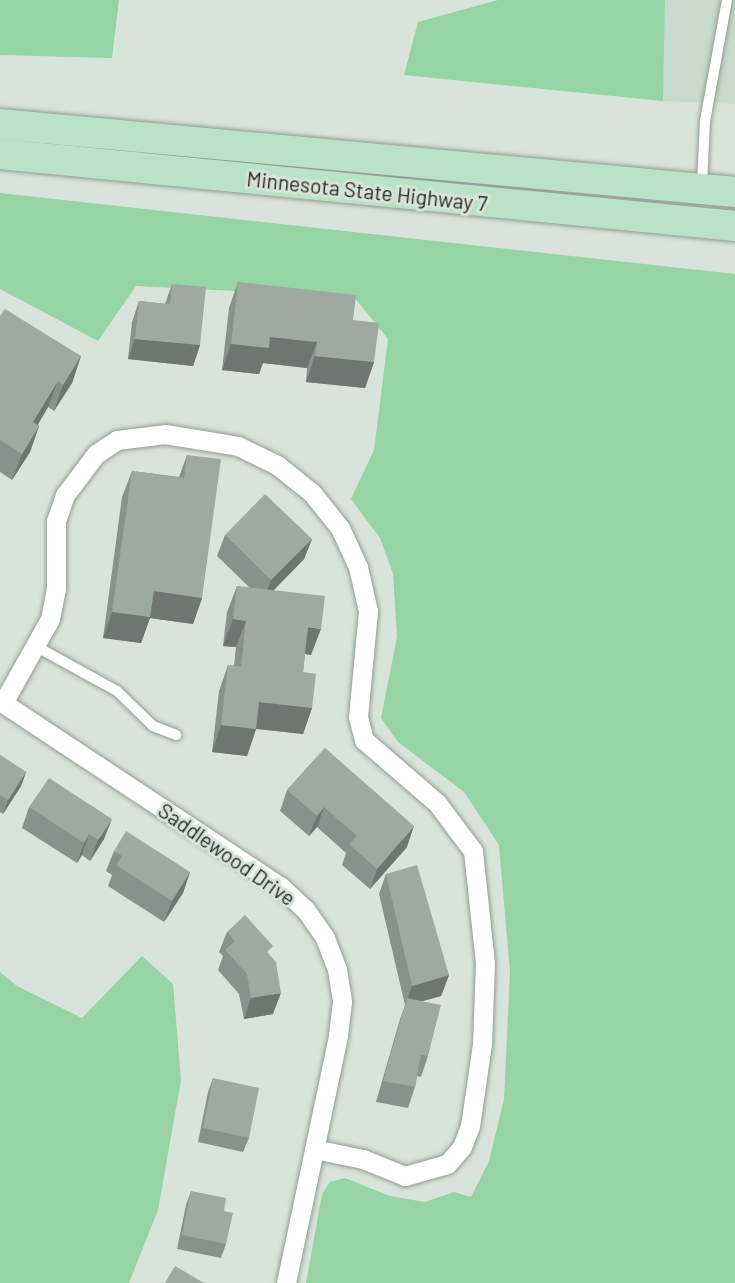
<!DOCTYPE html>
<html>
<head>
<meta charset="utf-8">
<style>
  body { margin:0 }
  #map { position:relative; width:735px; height:1283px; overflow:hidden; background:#d8e4da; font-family:Barlow,sans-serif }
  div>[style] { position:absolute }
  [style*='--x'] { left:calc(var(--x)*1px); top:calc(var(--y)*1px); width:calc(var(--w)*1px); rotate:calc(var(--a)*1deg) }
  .built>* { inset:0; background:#c8dacc }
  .green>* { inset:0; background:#96d3a5 }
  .roads { filter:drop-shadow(0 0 2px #929c94) drop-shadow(0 0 2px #929c94) }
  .lane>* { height:10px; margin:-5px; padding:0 5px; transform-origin:5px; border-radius:5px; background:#fff }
  .street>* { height:19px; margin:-9.5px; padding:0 9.5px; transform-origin:9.5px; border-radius:9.5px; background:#fff }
  .primary>* { height:30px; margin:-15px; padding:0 15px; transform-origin:15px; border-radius:15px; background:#bae3c5 }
  .wall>* { inset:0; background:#88918a }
  .shaded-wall>* { inset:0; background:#6f7670 }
  .building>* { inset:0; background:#9ea9a0 }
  span { translate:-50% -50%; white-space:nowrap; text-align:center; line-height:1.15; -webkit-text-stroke:6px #d8e4da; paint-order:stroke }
  .street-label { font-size:21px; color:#262a27 }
</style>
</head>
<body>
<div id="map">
  <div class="built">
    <i style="clip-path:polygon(665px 0,735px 0,735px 104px,663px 101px)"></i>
  </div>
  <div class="green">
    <i style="clip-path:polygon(0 0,119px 0,112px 58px,0 55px)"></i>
    <i style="clip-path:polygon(498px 0,665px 0,663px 101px,404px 75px,418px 22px)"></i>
    <i style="clip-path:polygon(0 193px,735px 274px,735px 1283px,306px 1283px,322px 1194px,330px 1182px,345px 1178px,390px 1196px,425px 1202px,454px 1192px,471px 1197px,489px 1161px,504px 1099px,510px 972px,499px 845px,464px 792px,398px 742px,381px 718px,397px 637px,393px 574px,380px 538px,351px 499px,374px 450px,388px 339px,354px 297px,136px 286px,98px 341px,0 289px)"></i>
    <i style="clip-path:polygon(142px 956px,173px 984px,181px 1080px,158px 1210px,129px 1283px,0 1283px,0 972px,17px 986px,82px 1018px)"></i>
  </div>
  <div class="roads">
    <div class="lane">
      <i style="--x:702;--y:185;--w:64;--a:-87.3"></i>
      <i style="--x:705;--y:121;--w:123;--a:-79.7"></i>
      <i style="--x:37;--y:647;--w:91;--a:28.8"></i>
      <i style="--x:117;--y:691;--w:50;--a:44.2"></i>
      <i style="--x:153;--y:726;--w:25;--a:21"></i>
    </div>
    <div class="street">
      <i style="--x:0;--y:701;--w:336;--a:33.5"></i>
      <i style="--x:280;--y:886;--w:34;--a:43"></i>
      <i style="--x:305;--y:909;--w:35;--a:55"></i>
      <i style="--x:325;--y:938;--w:33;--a:69"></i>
      <i style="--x:337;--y:969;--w:33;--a:81"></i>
      <i style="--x:342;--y:1002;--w:34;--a:97"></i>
      <i style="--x:338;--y:1036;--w:252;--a:101.9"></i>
      <i style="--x:3;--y:703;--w:96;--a:-60.8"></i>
      <i style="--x:50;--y:619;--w:31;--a:-79"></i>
      <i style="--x:56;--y:589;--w:68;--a:-90"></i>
      <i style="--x:56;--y:521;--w:28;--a:-71"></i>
      <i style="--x:65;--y:495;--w:51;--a:-52.9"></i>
      <i style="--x:96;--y:454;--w:25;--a:-34"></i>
      <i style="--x:117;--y:440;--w:48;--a:-7.1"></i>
      <i style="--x:165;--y:434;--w:74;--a:9.3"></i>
      <i style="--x:238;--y:446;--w:43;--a:26"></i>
      <i style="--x:277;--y:465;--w:45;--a:38.7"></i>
      <i style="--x:312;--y:493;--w:45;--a:51.3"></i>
      <i style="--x:340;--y:528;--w:43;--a:65.2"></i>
      <i style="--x:358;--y:567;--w:45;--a:77.2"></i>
      <i style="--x:368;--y:611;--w:106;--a:95.4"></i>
      <i style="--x:358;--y:717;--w:24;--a:75"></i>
      <i style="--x:364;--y:740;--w:96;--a:40.8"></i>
      <i style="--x:437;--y:803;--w:60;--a:53.1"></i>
      <i style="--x:473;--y:851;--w:113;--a:83.9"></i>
      <i style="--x:485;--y:963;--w:81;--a:92.1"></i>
      <i style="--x:482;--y:1044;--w:83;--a:98.3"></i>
      <i style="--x:470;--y:1126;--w:22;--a:111"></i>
      <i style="--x:462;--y:1147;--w:23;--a:131"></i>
      <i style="--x:447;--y:1164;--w:44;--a:164.1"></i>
      <i style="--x:405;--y:1176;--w:45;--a:-158"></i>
      <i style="--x:363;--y:1159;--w:50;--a:-168.5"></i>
    </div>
    <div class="primary">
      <i style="--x:0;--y:124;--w:738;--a:5.29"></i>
      <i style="--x:0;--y:154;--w:739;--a:5.59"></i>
    </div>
  </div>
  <div class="wall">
    <i style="clip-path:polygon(238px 282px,353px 320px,374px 362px,365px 388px,306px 382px,307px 368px,263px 363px,259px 374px,222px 370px,229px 308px)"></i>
    <i style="clip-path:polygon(172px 284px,200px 345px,193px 366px,128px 359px,132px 322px,139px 301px,165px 304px)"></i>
    <i style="clip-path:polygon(0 316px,81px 356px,72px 383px,54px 411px,48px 407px,38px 425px,39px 426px,30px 452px,12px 480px,0 472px)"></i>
    <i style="clip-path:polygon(187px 455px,202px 598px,193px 624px,150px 618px,141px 643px,103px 638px,122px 497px,132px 471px,179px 477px)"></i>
    <i style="clip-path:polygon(225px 535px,312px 539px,304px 559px,274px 590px,311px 655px,305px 654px,303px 672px,312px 708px,303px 734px,256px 729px,247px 756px,212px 752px,219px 691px,228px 665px,234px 666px,236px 647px,223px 646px,227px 612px,237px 586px,250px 588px,217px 556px)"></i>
    <i style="clip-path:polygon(325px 748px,407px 847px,370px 889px,342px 865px,346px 853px,317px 827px,309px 836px,280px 811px,287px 790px)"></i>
    <i style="clip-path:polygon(0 755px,26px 772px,21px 786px,3px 814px,0 812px)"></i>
    <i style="clip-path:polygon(29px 807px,104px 839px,90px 861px,82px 855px,77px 863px,22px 828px)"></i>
    <i style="clip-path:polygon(114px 851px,190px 872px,183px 893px,164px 922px,108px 886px,112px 875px,106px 871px)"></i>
    <i style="clip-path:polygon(386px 874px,449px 975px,441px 996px,422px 1001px,428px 1056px,421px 1077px,417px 1076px,415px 1087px,408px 1108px,376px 1102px,400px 1019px,405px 1005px,379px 894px)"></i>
    <i style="clip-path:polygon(227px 932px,270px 955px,273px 1014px,244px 1019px,239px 994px,218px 970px,223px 956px,219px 952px)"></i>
    <i style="clip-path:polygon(213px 1078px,249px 1138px,243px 1152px,198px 1142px,208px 1092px)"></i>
    <i style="clip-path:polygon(191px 1191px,224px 1211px,226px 1244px,221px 1258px,177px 1249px,186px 1205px)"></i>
  </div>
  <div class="shaded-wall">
    <i style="clip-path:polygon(270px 337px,317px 342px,307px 368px,263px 363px,259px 374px,222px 370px,231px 344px)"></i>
    <i style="clip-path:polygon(135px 339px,200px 345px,193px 366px,128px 359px)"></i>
    <i style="clip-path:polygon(81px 356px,72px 383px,54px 411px,63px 385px)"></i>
    <i style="clip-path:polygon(315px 356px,374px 362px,365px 388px,306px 382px)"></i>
    <i style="clip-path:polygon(58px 381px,48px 407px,23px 448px,33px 422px)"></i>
    <i style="clip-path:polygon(39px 426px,30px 452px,12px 480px,22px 454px)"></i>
    <i style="clip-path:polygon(312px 539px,304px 559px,263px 601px,271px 580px)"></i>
    <i style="clip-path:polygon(154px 591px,202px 598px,193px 624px,150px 618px,141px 643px,103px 638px,112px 612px)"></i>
    <i style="clip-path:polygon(233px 619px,246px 621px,236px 647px,223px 646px)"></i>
    <i style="clip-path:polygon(308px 627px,321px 629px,311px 655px,299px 653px)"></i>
    <i style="clip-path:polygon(259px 702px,312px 708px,303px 734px,250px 728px)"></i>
    <i style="clip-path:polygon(221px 725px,256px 729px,247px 756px,212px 752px)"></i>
    <i style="clip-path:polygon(26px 772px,21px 786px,3px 814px,8px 800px)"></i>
    <i style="clip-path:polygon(324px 807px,317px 827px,309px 836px,317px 816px)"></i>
    <i style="clip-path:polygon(112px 819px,104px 839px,90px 861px,98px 840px)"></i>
    <i style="clip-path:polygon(414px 826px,407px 847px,370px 889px,377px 869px)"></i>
    <i style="clip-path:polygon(89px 834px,82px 855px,77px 863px,84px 843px)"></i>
    <i style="clip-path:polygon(190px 872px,183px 893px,164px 922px,172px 901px)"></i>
    <i style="clip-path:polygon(449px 975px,441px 996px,405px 1006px,412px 986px)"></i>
    <i style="clip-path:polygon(281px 993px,273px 1014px,244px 1019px,251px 998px)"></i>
  </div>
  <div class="building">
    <i style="clip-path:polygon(238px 282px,356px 295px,353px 320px,379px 323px,374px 362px,315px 356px,317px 342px,270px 337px,269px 348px,231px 344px)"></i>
    <i style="clip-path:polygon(172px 284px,206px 287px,200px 345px,135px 339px,139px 301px,170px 304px)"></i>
    <i style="clip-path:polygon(5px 309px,81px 356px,63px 385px,58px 381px,33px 422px,39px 426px,22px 454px,0 440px,0 316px)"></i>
    <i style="clip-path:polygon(187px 455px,221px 459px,202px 598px,154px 591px,150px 617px,112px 612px,132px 471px,184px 478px)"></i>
    <i style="clip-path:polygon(265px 494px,312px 539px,271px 580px,225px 535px)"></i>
    <i style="clip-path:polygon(237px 586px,325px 596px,321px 629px,308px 627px,303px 672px,316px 674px,312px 708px,259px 702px,256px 729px,221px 725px,228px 665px,241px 666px,246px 621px,233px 619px)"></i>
    <i style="clip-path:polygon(325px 748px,414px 826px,377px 869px,349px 844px,357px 836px,324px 807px,317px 816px,287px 790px)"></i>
    <i style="clip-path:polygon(0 755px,26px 772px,8px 800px,0 795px)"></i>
    <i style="clip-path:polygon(49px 778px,112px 819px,98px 840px,89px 834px,84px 843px,29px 807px)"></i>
    <i style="clip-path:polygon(126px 831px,190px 872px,172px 901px,116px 865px,122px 856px,114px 851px)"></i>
    <i style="clip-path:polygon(417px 865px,449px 975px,412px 986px,386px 874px)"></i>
    <i style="clip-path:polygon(245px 915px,273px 946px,267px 952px,276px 962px,281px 993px,251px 998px,247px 974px,225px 950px,235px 941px,227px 932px)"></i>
    <i style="clip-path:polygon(407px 998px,441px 1005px,428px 1056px,421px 1055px,415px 1087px,383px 1081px)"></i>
    <i style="clip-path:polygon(213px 1078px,259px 1088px,249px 1138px,203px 1128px)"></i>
    <i style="clip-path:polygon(191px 1191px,226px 1198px,224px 1211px,233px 1213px,226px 1244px,182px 1235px)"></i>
    <i style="clip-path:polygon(175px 1266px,204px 1283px,165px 1283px)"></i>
  </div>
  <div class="street-label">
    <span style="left:367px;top:191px;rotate:6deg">Minnesota State Highway 7</span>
    <span style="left:227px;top:854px;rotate:35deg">Saddlewood Drive</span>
  </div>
</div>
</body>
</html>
